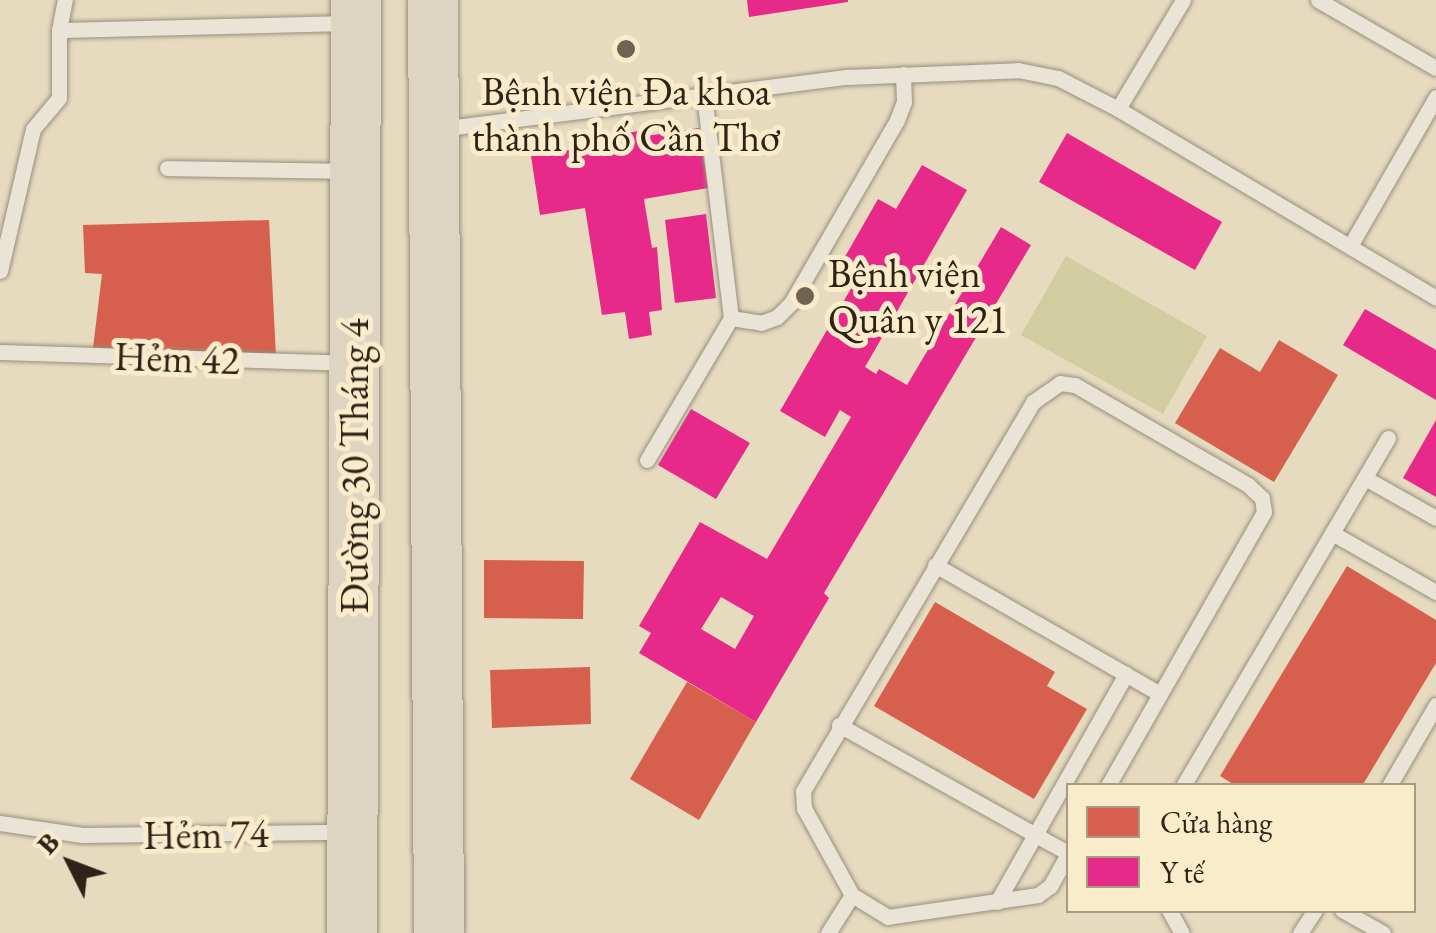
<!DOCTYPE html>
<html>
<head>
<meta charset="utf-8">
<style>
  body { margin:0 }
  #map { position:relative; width:1436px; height:933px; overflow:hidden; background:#e6dbbf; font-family:"EB Garamond",serif }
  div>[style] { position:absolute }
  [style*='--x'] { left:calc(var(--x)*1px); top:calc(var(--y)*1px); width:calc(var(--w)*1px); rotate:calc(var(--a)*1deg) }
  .green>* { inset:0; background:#d2cda0 }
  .shops>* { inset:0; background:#d6604d }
  .health>* { inset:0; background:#e7298a }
  .roads { filter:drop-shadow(0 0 2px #968f7e) drop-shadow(0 0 2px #968f7e) }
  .lane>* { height:15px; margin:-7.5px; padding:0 7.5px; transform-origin:7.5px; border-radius:7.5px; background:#e9e4d6 }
  .primary>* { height:50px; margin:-25px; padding:0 25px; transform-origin:25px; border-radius:25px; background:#ddd4c2 }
  .dots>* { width:28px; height:28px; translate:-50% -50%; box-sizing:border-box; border:5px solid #f9eccb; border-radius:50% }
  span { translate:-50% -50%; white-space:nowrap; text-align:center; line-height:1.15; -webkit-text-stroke:10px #f9eccb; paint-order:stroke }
  .poi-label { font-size:40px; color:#2f2217 }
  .left { translate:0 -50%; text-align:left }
  .street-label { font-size:40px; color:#2f2217 }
  .legend { position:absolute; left:1066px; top:783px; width:350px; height:130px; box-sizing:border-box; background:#f9eccb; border:2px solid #a89b83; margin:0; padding:12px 18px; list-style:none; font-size:30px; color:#2f2217 }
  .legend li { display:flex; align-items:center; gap:20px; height:50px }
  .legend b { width:50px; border:2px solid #a89b83 }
  .north { position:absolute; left:20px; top:813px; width:100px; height:100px; -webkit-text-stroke:8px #f9eccb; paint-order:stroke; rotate:312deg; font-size:28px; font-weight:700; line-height:40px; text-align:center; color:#2f2217 }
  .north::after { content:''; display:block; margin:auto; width:35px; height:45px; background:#2f2217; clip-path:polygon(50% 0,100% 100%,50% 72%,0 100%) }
</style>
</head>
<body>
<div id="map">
  <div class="green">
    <i style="clip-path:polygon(1066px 256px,1207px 336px,1163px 414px,1021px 335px)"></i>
  </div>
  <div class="shops">
    <i style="clip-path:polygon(269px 220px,276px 356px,93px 348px,102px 274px,85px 273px,83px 225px)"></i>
    <i style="clip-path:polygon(1279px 340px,1338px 375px,1274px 482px,1175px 423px,1220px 348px,1260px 372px)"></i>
    <i style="clip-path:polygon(484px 560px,584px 561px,583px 619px,484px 618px)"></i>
    <i style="clip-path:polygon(1347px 566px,1436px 620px,1436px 663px,1362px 786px,1236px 786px,1220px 776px)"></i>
    <i style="clip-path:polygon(935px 602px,1055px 672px,1047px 686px,1087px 709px,1034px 799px,874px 706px)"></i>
    <i style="clip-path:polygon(590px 667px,591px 724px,492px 728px,490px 670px)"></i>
    <i style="clip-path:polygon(687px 682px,756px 722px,699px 820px,630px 779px)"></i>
  </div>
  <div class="health">
    <i style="clip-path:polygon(747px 0,848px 0,848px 2px,749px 17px)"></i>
    <i style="clip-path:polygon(699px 128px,708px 188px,644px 199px,652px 248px,657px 247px,662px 310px,649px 312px,652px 335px,629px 339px,625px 312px,602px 315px,585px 208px,540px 215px,531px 156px,601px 145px,602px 137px,645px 130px,646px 136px)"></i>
    <i style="clip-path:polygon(1067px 133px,1222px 222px,1195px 270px,1039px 182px)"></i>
    <i style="clip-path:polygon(evenodd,922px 165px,967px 190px,865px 367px,876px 374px,879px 369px,907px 385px,1001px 227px,1031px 245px,824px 593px,829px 598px,756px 722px,639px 653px,651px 633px,639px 626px,700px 522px,767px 559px,851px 417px,840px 410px,825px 437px,780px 411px,856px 280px,838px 269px,878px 199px,896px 209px,922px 165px,721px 597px,754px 616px,735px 649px,701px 629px,721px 597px)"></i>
    <i style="clip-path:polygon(706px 214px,716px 298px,675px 303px,665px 220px)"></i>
    <i style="clip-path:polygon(1365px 309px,1436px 350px,1436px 400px,1343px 345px)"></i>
    <i style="clip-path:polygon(691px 409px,750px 443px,716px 499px,658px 465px)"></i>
    <i style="clip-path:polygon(1436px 420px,1436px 497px,1403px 478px)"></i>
  </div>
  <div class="roads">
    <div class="lane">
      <i style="--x:1318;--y:0;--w:136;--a:30"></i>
      <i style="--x:59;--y:30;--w:291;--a:-1.4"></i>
      <i style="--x:1118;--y:109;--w:127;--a:-59.2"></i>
      <i style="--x:439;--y:129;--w:411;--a:-7.3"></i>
      <i style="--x:847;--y:77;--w:171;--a:-2.3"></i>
      <i style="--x:1018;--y:70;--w:41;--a:11.3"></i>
      <i style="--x:1058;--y:78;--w:68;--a:27.3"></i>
      <i style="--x:1118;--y:109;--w:370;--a:30.7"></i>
      <i style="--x:167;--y:168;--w:182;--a:0.9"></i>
      <i style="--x:1350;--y:246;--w:172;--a:-60"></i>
      <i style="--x:0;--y:271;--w:146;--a:-76.9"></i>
      <i style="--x:33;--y:129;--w:40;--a:-50"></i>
      <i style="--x:59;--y:98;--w:68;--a:-90"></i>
      <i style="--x:59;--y:30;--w:31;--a:-79"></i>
      <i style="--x:731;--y:318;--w:30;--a:9"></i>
      <i style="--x:761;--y:323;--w:17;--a:-21"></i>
      <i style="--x:777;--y:317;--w:20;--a:-45"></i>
      <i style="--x:791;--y:303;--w:211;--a:-59.9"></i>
      <i style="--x:897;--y:120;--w:19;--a:-69"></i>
      <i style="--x:904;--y:102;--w:28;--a:-92"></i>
      <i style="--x:0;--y:352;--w:346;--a:1.8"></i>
      <i style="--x:647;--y:460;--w:165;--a:-59.4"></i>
      <i style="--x:731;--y:318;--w:225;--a:-96.9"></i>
      <i style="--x:1365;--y:478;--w:81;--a:29.4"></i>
      <i style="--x:1332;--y:533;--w:120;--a:29.6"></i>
      <i style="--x:935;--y:565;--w:259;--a:29.8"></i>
      <i style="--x:839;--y:725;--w:262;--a:29.2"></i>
      <i style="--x:1183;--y:786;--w:404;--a:-59.5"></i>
      <i style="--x:1389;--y:786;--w:94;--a:-59.9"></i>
      <i style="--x:0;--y:823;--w:83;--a:8.3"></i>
      <i style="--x:82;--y:835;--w:263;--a:-0.7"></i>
      <i style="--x:1068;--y:854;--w:37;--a:119"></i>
      <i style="--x:1050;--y:886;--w:15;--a:143"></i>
      <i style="--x:1038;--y:895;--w:152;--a:171.7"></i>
      <i style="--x:888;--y:917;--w:42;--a:-148.6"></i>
      <i style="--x:852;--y:895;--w:99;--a:-118.9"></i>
      <i style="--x:804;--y:808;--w:17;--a:-93"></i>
      <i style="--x:803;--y:791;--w:452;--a:-59.4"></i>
      <i style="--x:1033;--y:402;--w:33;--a:-35"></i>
      <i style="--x:1060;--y:383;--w:15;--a:8"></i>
      <i style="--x:1075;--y:385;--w:200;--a:30"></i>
      <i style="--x:1248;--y:485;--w:19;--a:43"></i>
      <i style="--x:1262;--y:498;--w:14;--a:82"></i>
      <i style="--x:1264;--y:512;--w:315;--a:119.7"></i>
      <i style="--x:997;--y:902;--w:262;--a:-60.5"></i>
      <i style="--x:1169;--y:910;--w:26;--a:61"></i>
      <i style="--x:1342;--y:910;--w:47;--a:29.3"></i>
      <i style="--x:828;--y:933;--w:45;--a:-57.7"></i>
      <i style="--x:1300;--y:933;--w:27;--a:-57"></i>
    </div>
    <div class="primary">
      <i style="--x:433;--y:0;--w:933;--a:89.63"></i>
      <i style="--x:352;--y:933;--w:933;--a:-89.75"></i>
    </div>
  </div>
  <div class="dots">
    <i style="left:626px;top:49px;background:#6f6352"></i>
    <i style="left:805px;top:296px;background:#6f6352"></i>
  </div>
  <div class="poi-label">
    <span style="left:626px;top:114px">Bệnh viện Đa khoa<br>thành phố Cần Thơ</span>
    <span class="left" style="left:828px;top:296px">Bệnh viện<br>Quân y 121</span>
  </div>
  <div class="street-label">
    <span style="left:177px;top:358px;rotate:2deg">Hẻm 42</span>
    <span style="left:354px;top:466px;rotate:-90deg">Đường 30 Tháng 4</span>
    <span style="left:206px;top:834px;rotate:-1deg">Hẻm 74</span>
  </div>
  <ul class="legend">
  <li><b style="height:28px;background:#d6604d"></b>Cửa hàng</li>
  <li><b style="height:28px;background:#e7298a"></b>Y tế</li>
  </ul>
  <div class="north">B</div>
</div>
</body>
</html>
